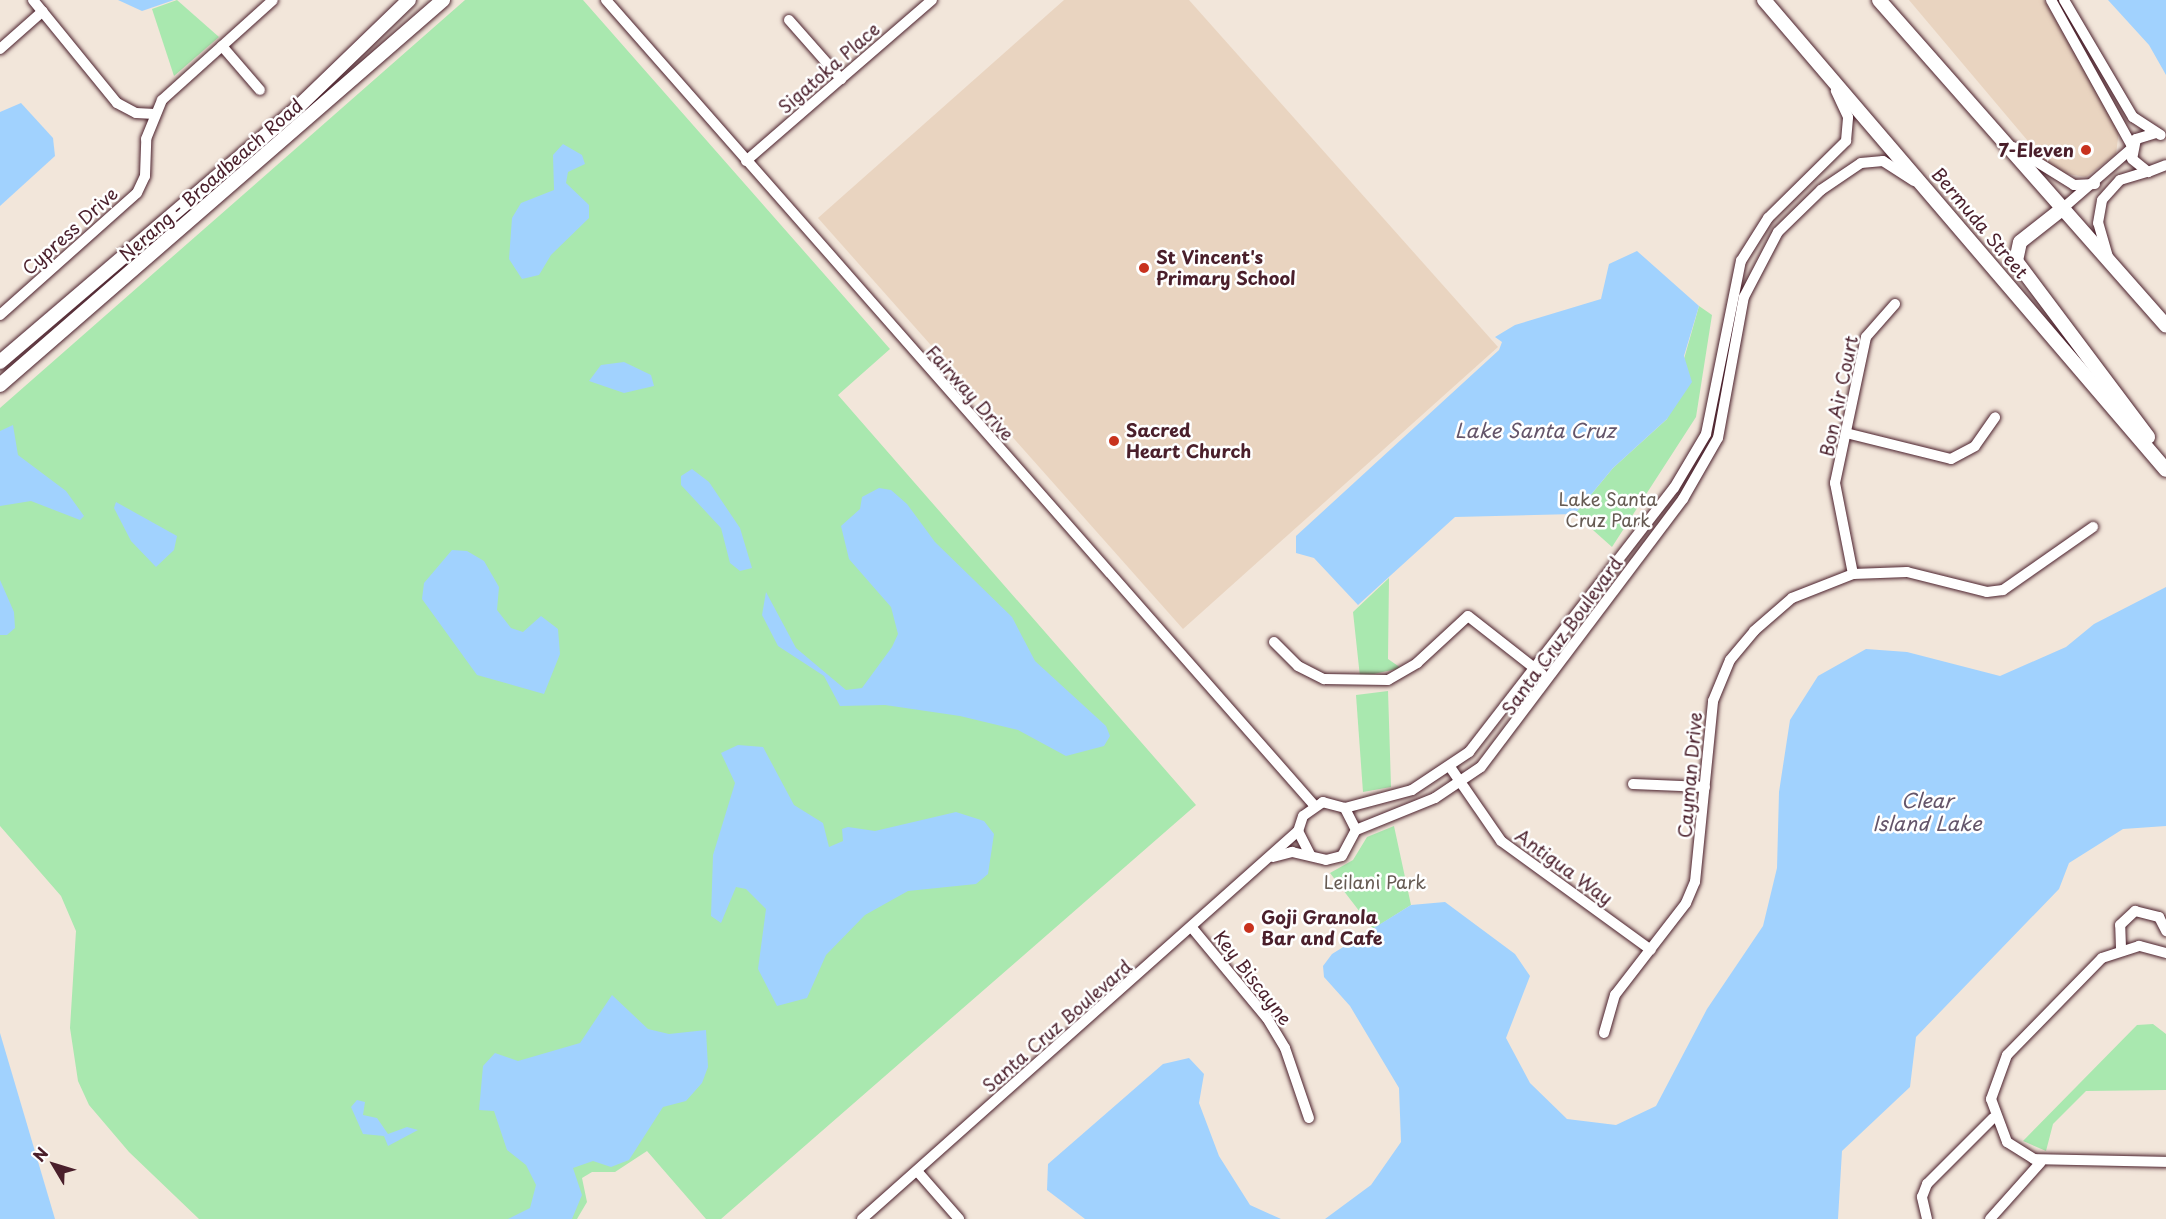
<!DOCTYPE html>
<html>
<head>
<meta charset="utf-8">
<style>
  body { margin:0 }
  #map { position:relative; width:2166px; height:1219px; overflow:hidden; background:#f2e6da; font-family:"Playpen Sans",sans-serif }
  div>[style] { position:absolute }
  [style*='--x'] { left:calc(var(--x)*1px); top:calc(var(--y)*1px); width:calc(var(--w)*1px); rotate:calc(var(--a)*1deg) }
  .built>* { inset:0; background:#e9d4c0 }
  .green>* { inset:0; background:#a9e8af }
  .water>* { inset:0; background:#a1d2fe }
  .roads { filter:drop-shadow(0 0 2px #4a1f2b) drop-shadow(0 0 2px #4a1f2b) }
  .minor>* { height:10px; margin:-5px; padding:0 5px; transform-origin:5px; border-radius:5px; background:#fff }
  .major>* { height:14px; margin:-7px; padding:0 7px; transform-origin:7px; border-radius:7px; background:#fff }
  .dots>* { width:16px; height:16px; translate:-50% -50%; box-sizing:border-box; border:3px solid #fff; border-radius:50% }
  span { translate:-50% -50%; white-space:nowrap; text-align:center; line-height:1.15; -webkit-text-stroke:5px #fff; paint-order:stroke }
  .street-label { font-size:18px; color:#4a1f2b }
  .poi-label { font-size:18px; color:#4a1f2b; font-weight:700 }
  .right { translate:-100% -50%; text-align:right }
  .left { translate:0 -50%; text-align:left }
  .park-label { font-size:18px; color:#665b53 }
  .water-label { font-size:20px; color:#64556a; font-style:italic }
  .north { position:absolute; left:24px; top:1135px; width:60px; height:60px; -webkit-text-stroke:4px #fff; paint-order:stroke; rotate:308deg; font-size:16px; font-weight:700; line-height:24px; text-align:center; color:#4a1f2b }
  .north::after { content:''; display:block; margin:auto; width:21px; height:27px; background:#4a1f2b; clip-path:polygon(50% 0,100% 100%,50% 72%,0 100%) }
</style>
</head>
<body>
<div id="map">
  <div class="built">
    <i style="clip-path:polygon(1064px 0,1189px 0,1498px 347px,1183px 629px,818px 218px)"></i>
    <i style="clip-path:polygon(1909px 0,2044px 0,2119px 130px,2116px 154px,2086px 177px,2061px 173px,2044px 160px)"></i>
  </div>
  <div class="green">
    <i style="clip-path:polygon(177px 0,219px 37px,174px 76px,152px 9px)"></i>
    <i style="clip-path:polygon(465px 0,583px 0,890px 349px,838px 395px,1196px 805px,721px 1219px,706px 1219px,647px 1151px,615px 1172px,592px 1172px,582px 1178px,587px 1202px,577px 1219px,199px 1219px,129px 1152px,89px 1105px,78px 1081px,70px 1028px,76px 931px,61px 896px,0 826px,0 408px)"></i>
    <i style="clip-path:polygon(1699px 306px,1712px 315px,1696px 417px,1612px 547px,1575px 514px,1613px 468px,1667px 419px)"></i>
    <i style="clip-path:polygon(1389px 578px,1388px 659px,1401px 668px,1360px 677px,1353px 612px)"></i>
    <i style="clip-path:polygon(1388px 691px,1391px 787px,1363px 792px,1356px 695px)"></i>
    <i style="clip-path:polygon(1394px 826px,1411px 905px,1373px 929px,1330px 873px,1353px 860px,1367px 837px)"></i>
    <i style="clip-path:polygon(2153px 1024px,2166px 1034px,2166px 1090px,2086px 1091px,2053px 1124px,2046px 1151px,2023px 1141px,2137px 1025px)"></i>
  </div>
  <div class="water">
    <i style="clip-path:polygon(118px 0,174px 0,142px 11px)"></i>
    <i style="clip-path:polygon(2108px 0,2166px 0,2166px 75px,2149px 45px)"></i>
    <i style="clip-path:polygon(21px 103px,53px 138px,55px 156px,0 206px,0 112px)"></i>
    <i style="clip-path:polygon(563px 144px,582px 155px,585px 164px,568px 172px,566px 183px,589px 205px,589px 218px,551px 255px,539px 275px,522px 279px,509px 259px,512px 218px,521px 203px,554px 190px,553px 155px)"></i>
    <i style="clip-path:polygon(1637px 251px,1699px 306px,1684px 356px,1692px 382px,1667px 419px,1613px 468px,1575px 514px,1455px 517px,1358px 605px,1314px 558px,1296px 553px,1296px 536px,1499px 350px,1502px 342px,1495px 337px,1515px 325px,1601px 299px,1609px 264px)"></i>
    <i style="clip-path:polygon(624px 362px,651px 375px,654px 386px,624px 393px,589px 381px,601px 365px)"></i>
    <i style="clip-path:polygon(13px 425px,18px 455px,66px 491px,84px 516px,80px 520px,31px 501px,0 506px,0 431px)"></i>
    <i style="clip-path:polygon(692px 469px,709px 482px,740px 528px,752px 568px,740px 571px,730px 563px,721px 528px,681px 485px,681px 476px)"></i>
    <i style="clip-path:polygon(879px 488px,891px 490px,907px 504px,935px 542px,1012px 617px,1035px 661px,1106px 726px,1110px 736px,1104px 746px,1066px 756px,1018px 730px,960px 716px,885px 705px,840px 706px,824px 676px,778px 646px,762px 615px,766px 592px,796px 648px,846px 690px,862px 688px,892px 647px,898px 634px,891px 607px,849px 559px,841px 526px,860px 509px,862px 497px)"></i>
    <i style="clip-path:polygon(116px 502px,177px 536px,174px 550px,156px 567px,131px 541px,114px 508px)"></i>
    <i style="clip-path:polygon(452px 550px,467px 551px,484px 561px,499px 587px,497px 610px,511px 628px,523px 632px,541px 616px,558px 629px,560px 654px,544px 694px,477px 675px,422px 599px,424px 583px)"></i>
    <i style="clip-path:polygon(0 580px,14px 612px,15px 628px,7px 635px,0 635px)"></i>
    <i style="clip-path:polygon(2166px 587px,2166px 826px,2123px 829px,2069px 863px,2059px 889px,1916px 1037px,1910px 1087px,1842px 1151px,1838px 1219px,1325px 1219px,1371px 1185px,1401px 1142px,1399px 1088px,1350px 1006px,1324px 977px,1323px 966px,1332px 954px,1411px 905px,1445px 902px,1515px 954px,1530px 976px,1506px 1038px,1530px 1083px,1567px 1119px,1616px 1125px,1656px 1106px,1707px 1009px,1763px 926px,1777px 868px,1779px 792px,1790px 720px,1818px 676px,1866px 649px,1907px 652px,2000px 676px,2066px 647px,2094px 624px)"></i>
    <i style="clip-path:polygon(738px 745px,763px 747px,794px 805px,823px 823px,829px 847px,843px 841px,842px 829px,848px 827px,875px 831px,956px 812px,984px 821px,994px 834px,988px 874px,976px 884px,908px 891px,865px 915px,826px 955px,807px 998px,777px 1006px,758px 969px,766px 909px,746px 889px,736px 887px,721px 923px,711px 916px,713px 855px,735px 783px,721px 753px)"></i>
    <i style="clip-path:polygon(612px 995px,648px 1029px,669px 1034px,706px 1030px,708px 1067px,702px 1083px,686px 1101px,663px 1107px,629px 1160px,611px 1167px,593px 1161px,573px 1168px,582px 1195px,572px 1219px,508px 1219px,530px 1208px,536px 1185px,526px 1165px,507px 1150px,494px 1111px,479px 1110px,483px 1066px,495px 1053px,518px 1061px,580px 1043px)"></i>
    <i style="clip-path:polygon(0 1033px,55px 1219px,0 1219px)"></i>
    <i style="clip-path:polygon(1189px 1058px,1204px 1074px,1199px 1103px,1219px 1156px,1250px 1205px,1281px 1219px,1085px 1219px,1047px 1190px,1048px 1164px,1163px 1064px)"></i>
    <i style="clip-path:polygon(357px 1100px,365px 1102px,363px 1115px,377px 1118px,388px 1134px,407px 1127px,418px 1130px,388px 1146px,384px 1136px,363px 1134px,351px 1107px)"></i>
  </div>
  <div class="roads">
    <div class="minor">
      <i style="--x:33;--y:0;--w:133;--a:50.8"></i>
      <i style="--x:117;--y:103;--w:21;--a:28"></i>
      <i style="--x:136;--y:113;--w:19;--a:3"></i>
      <i style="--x:606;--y:0;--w:1072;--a:48.67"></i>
      <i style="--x:2051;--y:0;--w:167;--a:61"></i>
      <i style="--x:2064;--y:0;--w:136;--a:59.5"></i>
      <i style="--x:2133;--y:117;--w:33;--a:33"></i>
      <i style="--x:789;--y:20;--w:79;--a:48.6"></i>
      <i style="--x:222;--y:46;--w:58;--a:49.2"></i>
      <i style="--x:0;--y:49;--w:57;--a:-41.5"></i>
      <i style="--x:2156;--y:133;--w:21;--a:163"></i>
      <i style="--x:2136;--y:139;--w:20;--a:101"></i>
      <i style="--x:2132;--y:159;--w:21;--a:39"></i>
      <i style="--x:2148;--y:172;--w:19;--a:-21"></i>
      <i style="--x:2013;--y:147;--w:72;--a:31.9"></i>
      <i style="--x:2074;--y:185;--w:21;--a:-3"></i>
      <i style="--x:746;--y:161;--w:246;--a:-40.9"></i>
      <i style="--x:2062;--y:209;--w:91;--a:-41"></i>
      <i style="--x:2108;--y:257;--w:35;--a:-106"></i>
      <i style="--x:2098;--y:223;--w:23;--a:-80"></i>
      <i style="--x:2102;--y:200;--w:27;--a:-48"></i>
      <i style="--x:2120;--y:180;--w:27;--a:-17"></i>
      <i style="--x:0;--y:315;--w:183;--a:-41.7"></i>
      <i style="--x:137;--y:193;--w:19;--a:-65"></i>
      <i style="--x:145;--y:176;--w:37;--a:-88"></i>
      <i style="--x:146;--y:139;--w:42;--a:-67.7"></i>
      <i style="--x:162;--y:100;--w:149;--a:-42"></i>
      <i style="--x:1850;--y:434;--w:104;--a:13.9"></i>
      <i style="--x:1951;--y:459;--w:27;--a:-28"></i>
      <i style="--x:1975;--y:446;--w:35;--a:-55"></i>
      <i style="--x:1853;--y:574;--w:93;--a:-101.2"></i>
      <i style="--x:1835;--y:483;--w:149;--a:-78"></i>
      <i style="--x:1866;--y:337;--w:44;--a:-48.7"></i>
      <i style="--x:1274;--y:642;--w:34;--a:45"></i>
      <i style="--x:1298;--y:666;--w:29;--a:27"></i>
      <i style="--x:1324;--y:679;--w:64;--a:0.9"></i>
      <i style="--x:1388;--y:680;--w:34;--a:-30"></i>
      <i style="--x:1417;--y:663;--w:69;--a:-42.7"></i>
      <i style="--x:1468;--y:616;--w:94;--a:38.1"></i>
      <i style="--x:1450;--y:767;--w:90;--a:55.4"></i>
      <i style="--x:1501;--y:841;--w:185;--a:36"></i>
      <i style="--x:1633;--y:784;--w:72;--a:2.4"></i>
      <i style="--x:1345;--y:808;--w:69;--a:-15"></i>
      <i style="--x:1412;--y:790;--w:69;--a:-33.7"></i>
      <i style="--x:1469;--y:752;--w:334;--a:-52.2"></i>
      <i style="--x:1674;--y:488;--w:63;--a:-59.3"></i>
      <i style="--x:1706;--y:434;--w:177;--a:-78.6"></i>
      <i style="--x:1741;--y:261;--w:51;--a:-57.9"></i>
      <i style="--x:1768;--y:218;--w:110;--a:-44.6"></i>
      <i style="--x:1846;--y:141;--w:24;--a:-85"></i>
      <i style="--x:1848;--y:117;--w:29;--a:-115"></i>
      <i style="--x:1356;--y:830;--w:85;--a:-22.1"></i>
      <i style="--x:1435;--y:798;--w:55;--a:-34"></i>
      <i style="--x:1481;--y:767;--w:336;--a:-53"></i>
      <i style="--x:1683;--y:499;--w:70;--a:-60.2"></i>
      <i style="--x:1718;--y:438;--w:143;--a:-79.6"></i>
      <i style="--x:1744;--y:297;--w:73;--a:-62.4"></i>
      <i style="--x:1778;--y:232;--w:60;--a:-44.3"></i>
      <i style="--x:1821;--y:190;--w:48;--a:-34"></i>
      <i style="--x:1861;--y:163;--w:22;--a:-5"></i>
      <i style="--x:1883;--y:161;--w:37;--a:33"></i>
      <i style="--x:1273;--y:857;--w:20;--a:-15"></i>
      <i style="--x:1292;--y:852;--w:35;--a:13"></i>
      <i style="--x:1326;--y:860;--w:16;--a:-14"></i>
      <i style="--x:1342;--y:856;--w:30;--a:-62"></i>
      <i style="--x:1356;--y:830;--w:25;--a:-117"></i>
      <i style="--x:1345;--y:808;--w:23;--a:-165"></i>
      <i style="--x:1323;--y:802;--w:24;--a:145"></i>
      <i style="--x:1303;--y:816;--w:16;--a:108"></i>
      <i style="--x:1298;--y:831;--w:27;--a:63"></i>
      <i style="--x:1193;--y:929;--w:116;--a:50.3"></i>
      <i style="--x:1267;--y:1018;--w:35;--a:59"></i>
      <i style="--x:1285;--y:1048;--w:74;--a:71.1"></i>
      <i style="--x:2121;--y:948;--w:23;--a:-92"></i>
      <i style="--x:2120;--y:925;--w:21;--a:-43"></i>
      <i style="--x:2135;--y:911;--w:25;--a:14"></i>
      <i style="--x:2159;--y:917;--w:16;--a:63"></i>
      <i style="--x:2166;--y:953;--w:28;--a:-165"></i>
      <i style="--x:2139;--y:946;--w:39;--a:162"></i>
      <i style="--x:2102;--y:958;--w:136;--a:134.4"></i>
      <i style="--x:2007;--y:1055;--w:47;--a:110"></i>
      <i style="--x:1991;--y:1099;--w:46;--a:69.6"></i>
      <i style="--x:2007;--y:1142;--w:32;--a:32"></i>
      <i style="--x:2034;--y:1159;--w:132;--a:1.3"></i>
      <i style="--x:1604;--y:1033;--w:40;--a:-74"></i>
      <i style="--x:1615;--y:995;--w:116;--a:-52.3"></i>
      <i style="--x:1686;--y:903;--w:23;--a:-67"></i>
      <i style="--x:1695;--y:882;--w:182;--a:-84.3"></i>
      <i style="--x:1713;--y:701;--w:44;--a:-67.5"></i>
      <i style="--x:1730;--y:660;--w:38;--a:-50"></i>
      <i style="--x:1754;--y:631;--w:50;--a:-41"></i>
      <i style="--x:1792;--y:598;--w:66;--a:-21.5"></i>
      <i style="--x:1853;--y:574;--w:54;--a:-2.1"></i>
      <i style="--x:1907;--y:572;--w:82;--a:14"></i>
      <i style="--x:1987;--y:592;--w:16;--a:-7"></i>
      <i style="--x:2003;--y:590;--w:110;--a:-35"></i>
      <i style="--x:917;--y:1171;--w:64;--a:48.8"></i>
      <i style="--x:862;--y:1219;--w:584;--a:-41.67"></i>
      <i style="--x:1927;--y:1219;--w:23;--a:-103"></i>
      <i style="--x:1922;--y:1197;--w:14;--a:-69"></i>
      <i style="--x:1927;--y:1184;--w:93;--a:-45"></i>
      <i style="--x:1990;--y:1219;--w:76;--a:-48.2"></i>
    </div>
    <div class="major">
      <i style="--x:1764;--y:0;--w:618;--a:49.46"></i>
      <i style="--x:1879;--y:0;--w:434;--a:48.6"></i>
      <i style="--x:2062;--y:209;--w:53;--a:141.8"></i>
      <i style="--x:2020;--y:242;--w:19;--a:102"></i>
      <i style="--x:2016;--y:261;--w:220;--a:53.1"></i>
      <i style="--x:0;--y:362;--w:389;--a:-40.5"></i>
      <i style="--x:296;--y:109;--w:157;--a:-44"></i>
      <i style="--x:0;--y:385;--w:587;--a:-40.99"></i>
    </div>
  </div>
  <div class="dots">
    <i style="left:2086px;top:150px;background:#c8321e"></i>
    <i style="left:1144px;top:268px;background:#c8321e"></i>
    <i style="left:1114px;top:441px;background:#c8321e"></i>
    <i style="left:1249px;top:928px;background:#c8321e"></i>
  </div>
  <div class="street-label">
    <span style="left:829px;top:68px;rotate:-41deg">Sigatoka Place</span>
    <span style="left:211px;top:180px;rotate:-41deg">Nerang - Broadbeach Road</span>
    <span style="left:1980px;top:223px;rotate:50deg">Bermuda Street</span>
    <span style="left:70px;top:231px;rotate:-42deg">Cypress Drive</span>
    <span style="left:970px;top:393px;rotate:48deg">Fairway Drive</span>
    <span style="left:1839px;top:396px;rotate:-78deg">Bon Air Court</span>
    <span style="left:1562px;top:636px;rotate:-54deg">Santa Cruz Boulevard</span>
    <span style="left:1690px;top:775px;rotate:-85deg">Cayman Drive</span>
    <span style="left:1564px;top:867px;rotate:36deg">Antigua Way</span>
    <span style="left:1253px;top:978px;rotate:52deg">Key Biscayne</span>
    <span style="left:1057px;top:1026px;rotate:-41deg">Santa Cruz Boulevard</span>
  </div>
  <div class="poi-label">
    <span class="right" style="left:2074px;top:150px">7-Eleven</span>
    <span class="left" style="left:1156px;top:268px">St Vincent's<br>Primary School</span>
    <span class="left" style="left:1126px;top:441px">Sacred<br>Heart Church</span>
    <span class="left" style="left:1261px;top:928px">Goji Granola<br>Bar and Cafe</span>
  </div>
  <div class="park-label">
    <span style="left:1608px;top:510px">Lake Santa<br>Cruz Park</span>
    <span style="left:1375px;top:882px">Leilani Park</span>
  </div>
  <div class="water-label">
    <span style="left:1535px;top:430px">Lake Santa Cruz</span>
    <span style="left:1927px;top:812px">Clear<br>Island Lake</span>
  </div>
  <div class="north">N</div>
</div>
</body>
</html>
